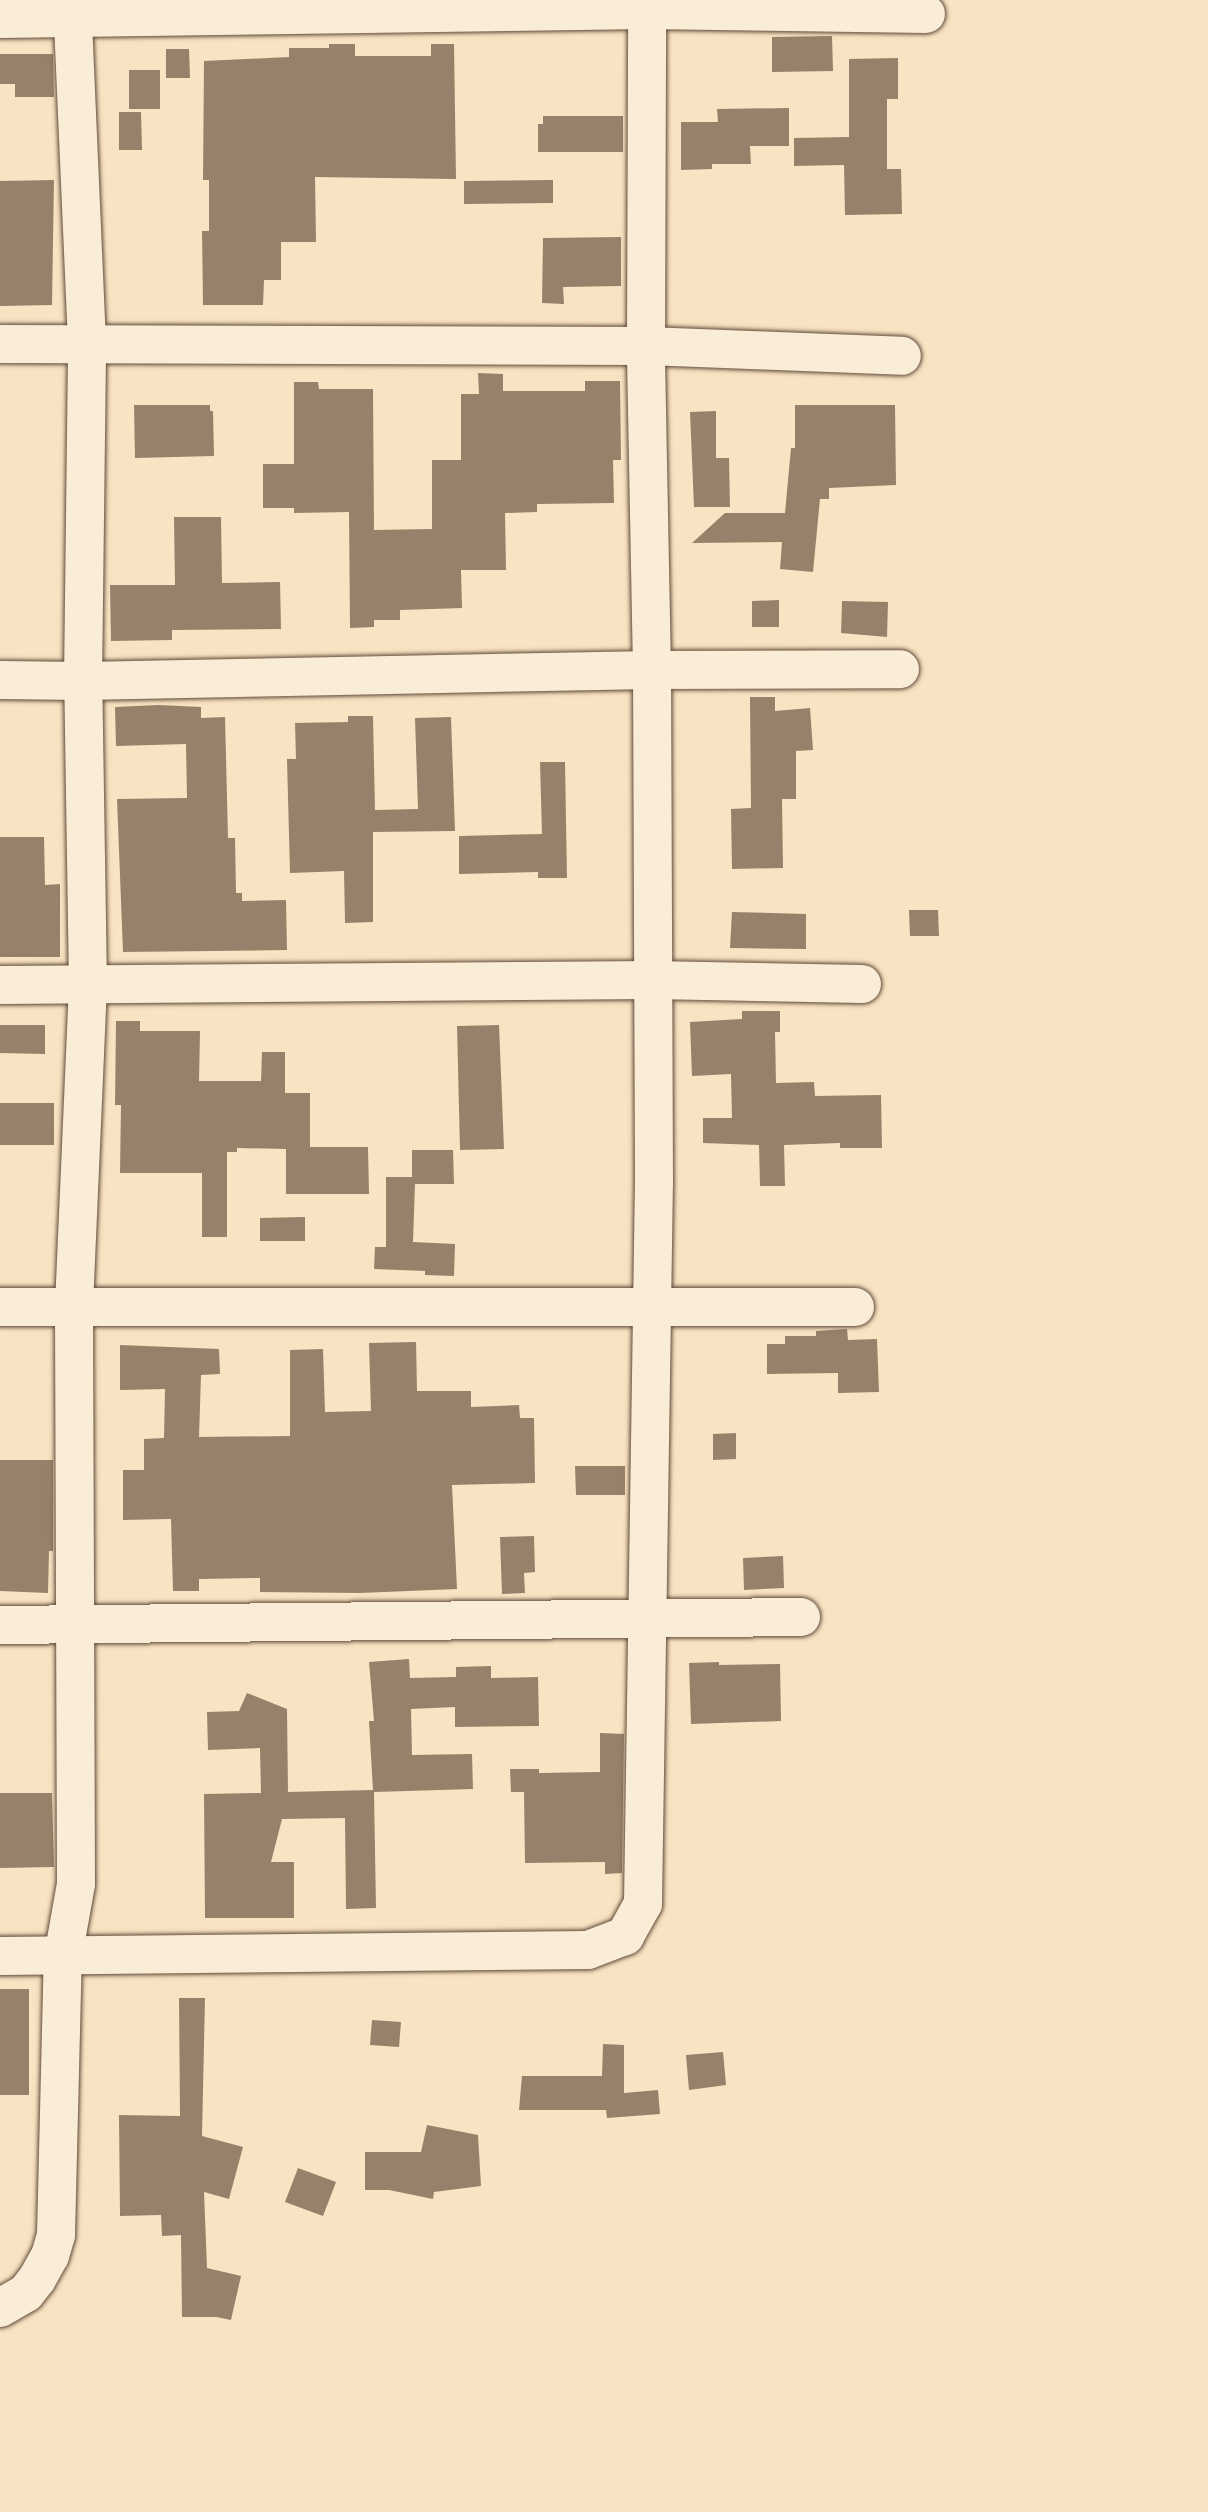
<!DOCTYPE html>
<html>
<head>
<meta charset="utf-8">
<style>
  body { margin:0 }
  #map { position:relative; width:1208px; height:2512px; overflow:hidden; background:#f8e3c2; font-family:Vollkorn,serif }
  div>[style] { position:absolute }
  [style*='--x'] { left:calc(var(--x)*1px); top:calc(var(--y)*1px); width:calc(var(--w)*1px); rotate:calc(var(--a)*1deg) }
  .building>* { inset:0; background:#98816a }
  .roads { filter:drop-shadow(0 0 2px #614a39) drop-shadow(0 0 2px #614a39) }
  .minor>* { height:38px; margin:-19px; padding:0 19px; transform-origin:19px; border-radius:19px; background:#faedd7 }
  span { translate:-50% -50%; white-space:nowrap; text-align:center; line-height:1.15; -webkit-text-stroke:7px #faedd7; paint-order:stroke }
</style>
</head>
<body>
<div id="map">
  <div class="building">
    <i style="clip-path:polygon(832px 36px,833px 71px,772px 72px,772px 37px)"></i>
    <i style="clip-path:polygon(329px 44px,355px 44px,355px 56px,431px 56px,431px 44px,454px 44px,456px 179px,315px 177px,316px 242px,281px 242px,281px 280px,264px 280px,263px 305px,203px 305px,202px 231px,209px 231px,209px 180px,203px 180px,204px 61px,289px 57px,289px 48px,329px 48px)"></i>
    <i style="clip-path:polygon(166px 49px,189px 49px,190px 78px,166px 78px)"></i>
    <i style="clip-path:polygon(0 54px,53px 54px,54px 97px,15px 97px,15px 84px,0 84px)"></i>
    <i style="clip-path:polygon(898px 58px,898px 99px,887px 99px,887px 169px,901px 169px,902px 214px,845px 215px,844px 165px,794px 166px,794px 138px,849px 137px,849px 59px)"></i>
    <i style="clip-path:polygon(129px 70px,160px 70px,160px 109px,129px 109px)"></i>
    <i style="clip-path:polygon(789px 108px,789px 146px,750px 146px,751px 164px,712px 164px,712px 169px,681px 170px,681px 122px,718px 122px,717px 109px)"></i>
    <i style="clip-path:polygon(119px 112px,141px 112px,142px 150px,119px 150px)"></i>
    <i style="clip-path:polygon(543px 116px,623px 116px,623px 152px,538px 152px,538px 124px,543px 124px)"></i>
    <i style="clip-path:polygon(54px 180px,52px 305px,0 306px,0 181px)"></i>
    <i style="clip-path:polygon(553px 180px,553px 203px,464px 204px,464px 181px)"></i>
    <i style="clip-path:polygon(621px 237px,621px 286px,563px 287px,564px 304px,542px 303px,543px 238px)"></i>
    <i style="clip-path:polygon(478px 373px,503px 374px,503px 391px,585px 391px,585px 381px,620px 381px,621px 460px,613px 460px,614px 503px,537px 504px,537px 512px,505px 513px,506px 570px,461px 570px,462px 608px,400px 610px,400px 620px,374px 620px,374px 627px,350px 628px,349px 512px,294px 513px,294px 508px,263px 508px,263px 464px,294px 464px,294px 382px,318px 382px,319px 389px,373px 389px,374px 530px,432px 529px,432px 460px,461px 460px,461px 394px,479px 394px)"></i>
    <i style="clip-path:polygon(134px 405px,210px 405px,210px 411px,213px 411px,214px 456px,135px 458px)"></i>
    <i style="clip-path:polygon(795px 405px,895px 405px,896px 485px,829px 488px,829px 499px,820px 499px,813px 572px,780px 569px,782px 542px,692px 543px,725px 513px,785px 513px,791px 448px,795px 448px)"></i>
    <i style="clip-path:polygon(716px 411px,716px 458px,729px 458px,730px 507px,694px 507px,690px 412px)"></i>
    <i style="clip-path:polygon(174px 517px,221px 517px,222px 583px,280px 582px,281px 629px,172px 630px,172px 640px,111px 641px,110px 585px,175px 585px)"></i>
    <i style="clip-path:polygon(779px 600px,779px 627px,752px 627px,752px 601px)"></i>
    <i style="clip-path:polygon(842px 601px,888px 602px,887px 637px,841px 633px)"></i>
    <i style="clip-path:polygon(750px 697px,775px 697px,775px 711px,810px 708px,813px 750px,796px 751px,796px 799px,782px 799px,783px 868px,732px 869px,731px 809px,751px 808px)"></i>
    <i style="clip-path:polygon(159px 705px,201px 707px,201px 718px,225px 717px,228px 838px,235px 838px,236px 893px,242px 893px,242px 901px,286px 900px,287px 950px,123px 952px,117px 799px,187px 798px,186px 744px,116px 746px,115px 707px)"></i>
    <i style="clip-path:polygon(348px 716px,373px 716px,375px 810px,418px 809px,415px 718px,451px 717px,455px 831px,373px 832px,373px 922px,345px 923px,344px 871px,290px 873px,287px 759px,296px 759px,295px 723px,348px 722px)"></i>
    <i style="clip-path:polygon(540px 762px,565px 762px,567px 878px,538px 878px,538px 872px,459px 874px,459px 836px,542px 834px)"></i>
    <i style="clip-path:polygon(0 837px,44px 837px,45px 885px,60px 884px,60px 957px,0 957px)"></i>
    <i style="clip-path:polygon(909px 910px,938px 910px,939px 936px,910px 936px)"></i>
    <i style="clip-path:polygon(732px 912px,806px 914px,806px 949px,730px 948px)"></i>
    <i style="clip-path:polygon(742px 1011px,780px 1011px,780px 1032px,775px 1032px,776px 1083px,814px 1082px,815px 1096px,881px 1095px,882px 1148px,840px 1148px,840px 1143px,784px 1145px,785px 1186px,760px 1186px,759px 1145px,703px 1143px,703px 1118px,732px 1118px,731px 1074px,692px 1076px,690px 1022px,742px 1019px)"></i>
    <i style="clip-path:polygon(116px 1021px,140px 1021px,140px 1031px,200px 1031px,199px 1081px,261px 1081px,262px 1052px,285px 1052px,285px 1093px,310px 1093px,310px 1147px,368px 1147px,369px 1194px,286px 1194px,286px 1149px,237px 1148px,237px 1152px,227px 1152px,227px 1237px,202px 1237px,202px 1173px,120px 1173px,121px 1105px,115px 1105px)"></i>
    <i style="clip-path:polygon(0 1025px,45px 1025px,45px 1054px,0 1053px)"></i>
    <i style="clip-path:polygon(499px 1025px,504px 1149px,460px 1150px,457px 1026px)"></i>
    <i style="clip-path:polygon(0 1103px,54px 1103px,54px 1145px,0 1145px)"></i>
    <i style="clip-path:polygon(412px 1150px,453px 1150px,454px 1184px,415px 1184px,413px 1242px,455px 1244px,454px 1276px,425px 1275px,425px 1271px,374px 1269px,375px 1247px,386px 1247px,386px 1177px,412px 1177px)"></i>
    <i style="clip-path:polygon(305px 1217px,305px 1241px,260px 1241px,260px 1218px)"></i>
    <i style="clip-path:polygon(847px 1329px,848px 1340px,877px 1339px,879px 1392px,838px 1393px,838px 1373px,767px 1374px,767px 1344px,785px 1344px,785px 1336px,816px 1336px,816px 1331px)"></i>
    <i style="clip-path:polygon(416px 1342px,417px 1391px,471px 1391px,471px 1407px,519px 1405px,520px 1418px,534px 1418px,535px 1483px,452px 1485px,457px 1589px,360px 1593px,260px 1592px,260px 1578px,199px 1579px,199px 1591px,173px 1591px,171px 1519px,123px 1520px,123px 1470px,144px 1470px,144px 1439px,164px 1438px,165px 1389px,120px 1390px,120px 1345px,219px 1349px,220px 1374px,201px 1375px,199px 1437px,290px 1436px,290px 1350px,323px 1349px,325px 1412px,371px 1411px,369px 1343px)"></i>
    <i style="clip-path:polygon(736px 1433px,736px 1459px,713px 1460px,713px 1434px)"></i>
    <i style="clip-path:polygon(0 1460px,53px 1460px,53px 1551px,49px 1551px,48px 1593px,0 1591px)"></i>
    <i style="clip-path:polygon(575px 1466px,625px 1466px,625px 1495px,576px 1495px)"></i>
    <i style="clip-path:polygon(534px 1536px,535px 1572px,524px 1573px,525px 1593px,502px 1594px,500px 1537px)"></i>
    <i style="clip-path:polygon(783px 1556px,784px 1588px,744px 1590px,743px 1558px)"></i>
    <i style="clip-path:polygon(409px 1659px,410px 1678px,456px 1677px,456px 1667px,491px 1666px,491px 1678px,538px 1677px,539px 1726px,455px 1727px,455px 1707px,411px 1709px,412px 1755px,472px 1754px,473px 1789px,374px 1792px,376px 1908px,346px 1909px,345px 1818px,282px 1819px,271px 1862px,294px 1862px,294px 1918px,205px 1918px,204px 1794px,261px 1793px,260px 1748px,208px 1750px,207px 1712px,239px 1711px,247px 1693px,287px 1709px,288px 1792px,373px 1790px,369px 1721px,374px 1721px,369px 1662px)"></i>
    <i style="clip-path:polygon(719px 1662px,719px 1665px,780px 1664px,781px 1721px,691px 1724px,689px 1663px)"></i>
    <i style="clip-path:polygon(600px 1733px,624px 1734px,622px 1873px,605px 1874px,605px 1862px,525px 1863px,524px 1792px,511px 1792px,510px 1769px,539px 1769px,539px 1773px,600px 1772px)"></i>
    <i style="clip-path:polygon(0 1793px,52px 1793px,54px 1867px,0 1868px)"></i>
    <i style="clip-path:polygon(0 1989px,29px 1989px,29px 2095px,0 2095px)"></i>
    <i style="clip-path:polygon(179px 1998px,205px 1998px,202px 2136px,243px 2147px,229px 2199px,204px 2192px,207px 2268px,241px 2276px,231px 2320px,216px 2317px,182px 2317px,181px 2235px,162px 2236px,161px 2215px,120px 2216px,119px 2115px,180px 2116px)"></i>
    <i style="clip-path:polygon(372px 2020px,401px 2022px,399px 2047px,370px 2045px)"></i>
    <i style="clip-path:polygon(603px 2044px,624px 2045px,624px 2093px,658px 2090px,660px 2114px,607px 2118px,606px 2110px,519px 2110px,522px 2076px,602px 2076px)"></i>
    <i style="clip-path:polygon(723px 2052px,726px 2085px,689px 2090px,686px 2055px)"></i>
    <i style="clip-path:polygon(427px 2125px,478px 2135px,481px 2186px,434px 2192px,433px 2199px,389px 2190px,365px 2190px,365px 2152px,421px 2152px)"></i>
    <i style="clip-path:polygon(298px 2168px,336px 2182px,323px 2216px,285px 2202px)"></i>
  </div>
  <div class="roads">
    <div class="minor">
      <i style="--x:0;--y:19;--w:647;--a:-0.8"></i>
      <i style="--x:647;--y:10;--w:279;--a:0.8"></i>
      <i style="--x:0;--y:344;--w:646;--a:0.18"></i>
      <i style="--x:646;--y:346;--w:256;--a:2.2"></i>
      <i style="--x:0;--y:680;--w:83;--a:0.7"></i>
      <i style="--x:83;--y:681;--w:569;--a:-1.11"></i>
      <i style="--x:652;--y:670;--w:248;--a:-0.2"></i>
      <i style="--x:0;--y:985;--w:652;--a:-0.44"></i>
      <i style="--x:652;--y:980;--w:210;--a:1.1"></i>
      <i style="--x:0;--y:1307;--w:855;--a:0"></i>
      <i style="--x:0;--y:1625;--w:801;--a:-0.57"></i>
      <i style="--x:0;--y:1956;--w:588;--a:-0.58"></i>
      <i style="--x:588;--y:1950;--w:40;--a:-21"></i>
      <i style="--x:625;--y:1936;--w:37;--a:-61"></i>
      <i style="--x:643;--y:1904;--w:721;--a:-89.13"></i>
      <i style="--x:654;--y:1183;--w:513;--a:-90.22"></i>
      <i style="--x:652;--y:670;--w:324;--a:-91.1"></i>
      <i style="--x:646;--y:346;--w:346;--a:-89.8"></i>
      <i style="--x:0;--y:2308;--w:30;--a:-30"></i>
      <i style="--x:26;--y:2293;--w:18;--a:-52"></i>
      <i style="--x:37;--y:2279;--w:26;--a:-61"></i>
      <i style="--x:50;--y:2256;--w:22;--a:-74"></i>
      <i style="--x:56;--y:2235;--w:278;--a:-88.6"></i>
      <i style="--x:63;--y:1957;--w:74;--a:-79.9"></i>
      <i style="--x:76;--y:1884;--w:578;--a:-90.2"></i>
      <i style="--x:74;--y:1306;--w:321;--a:-87.5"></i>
      <i style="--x:88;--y:985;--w:304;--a:-90.9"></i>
      <i style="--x:83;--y:681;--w:338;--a:-89.3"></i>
      <i style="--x:87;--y:343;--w:324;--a:-92.5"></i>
    </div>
  </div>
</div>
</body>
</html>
